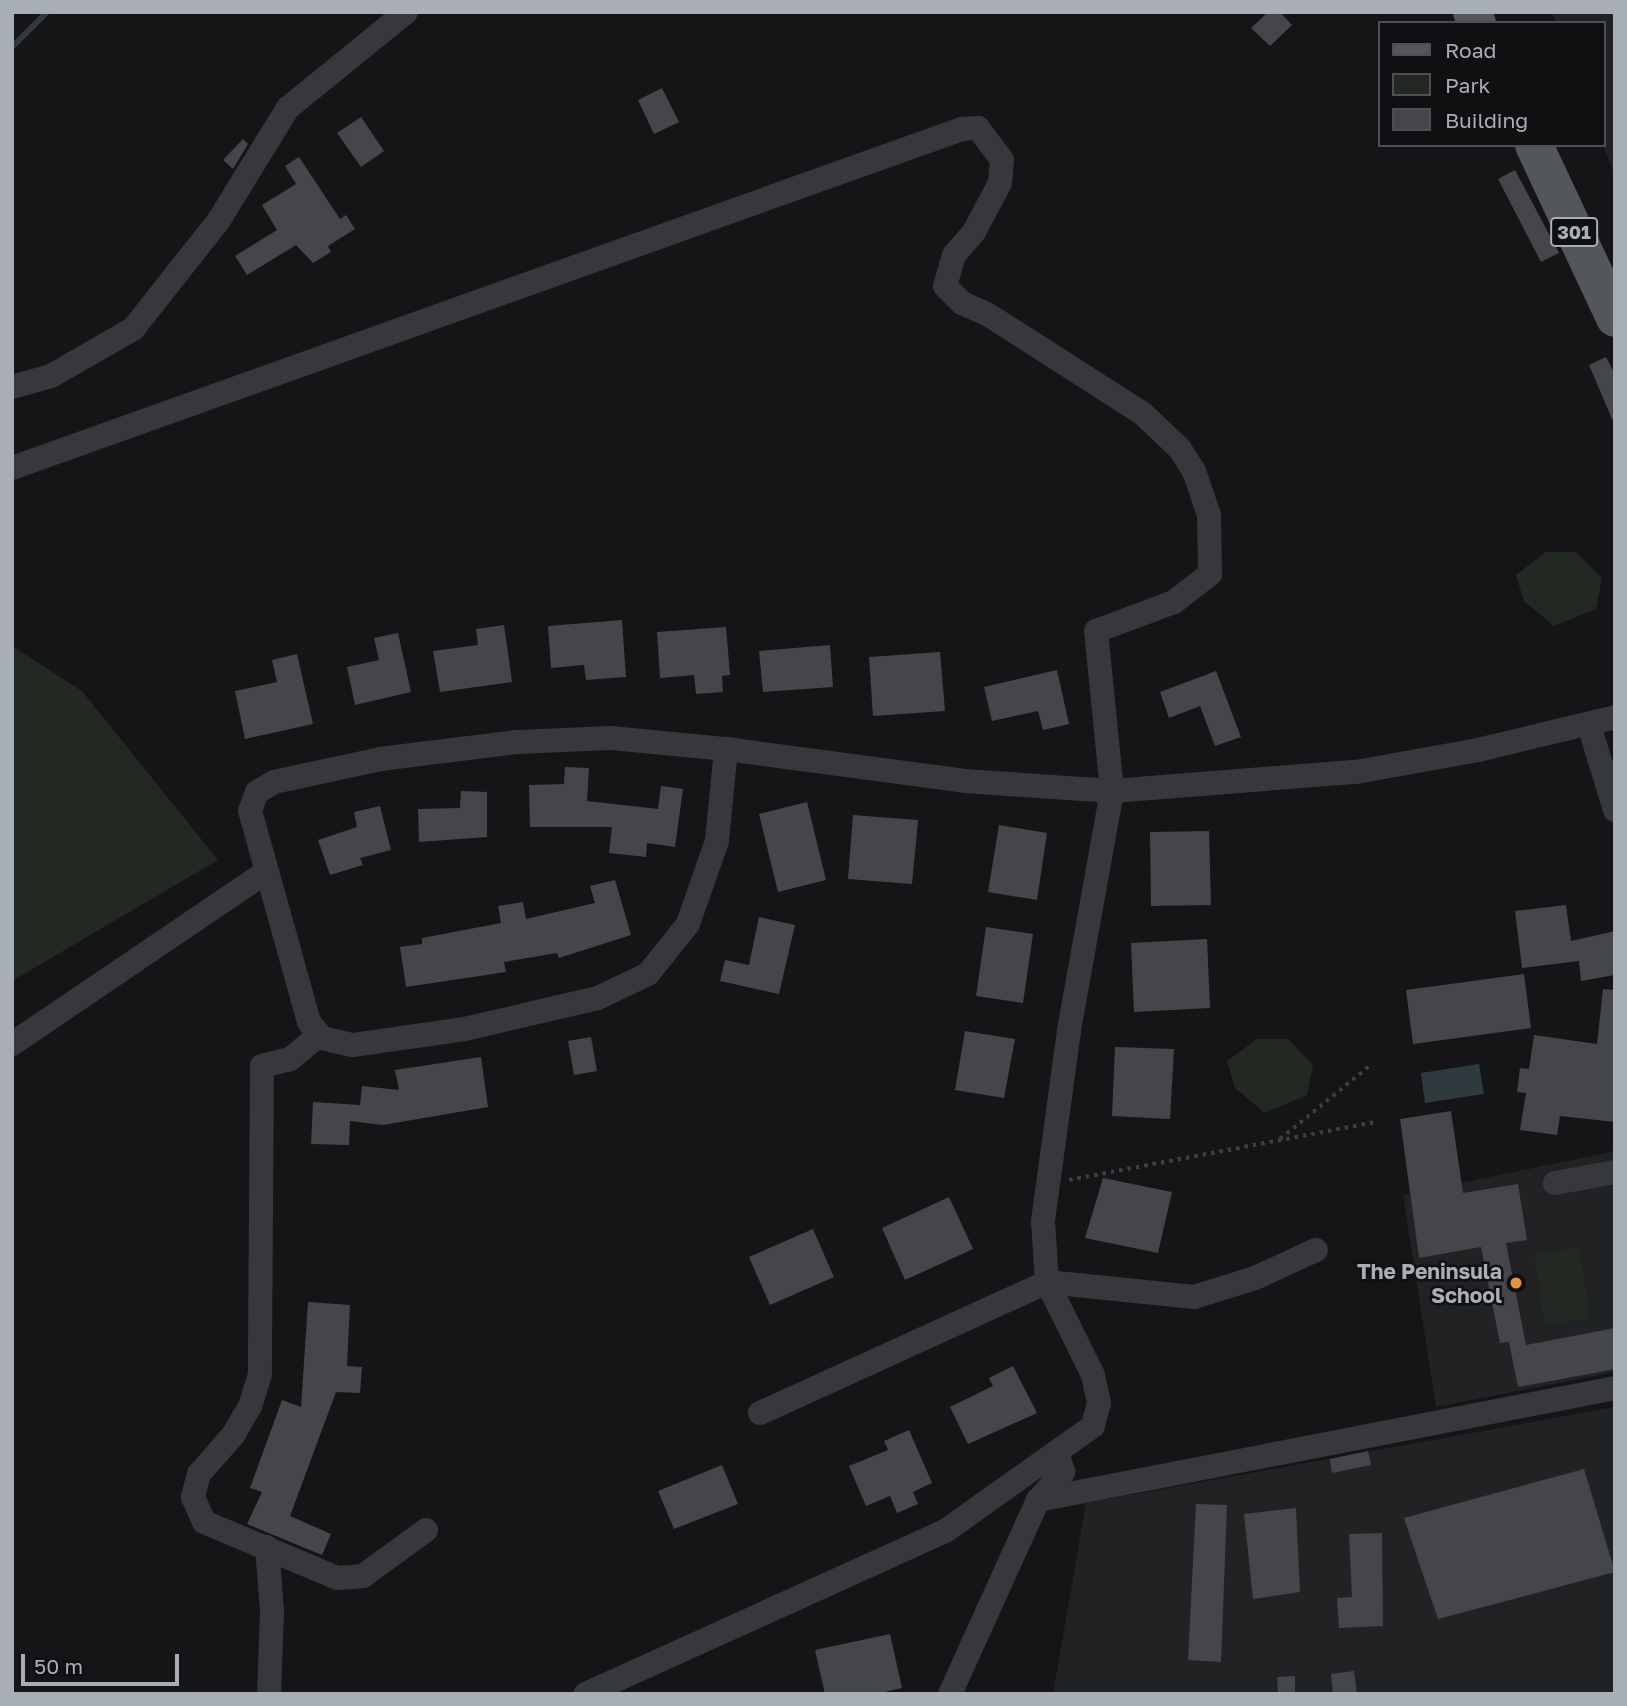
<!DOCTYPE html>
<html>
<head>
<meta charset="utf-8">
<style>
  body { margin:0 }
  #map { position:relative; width:1627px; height:1706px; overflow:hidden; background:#151517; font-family:"Golos Text",sans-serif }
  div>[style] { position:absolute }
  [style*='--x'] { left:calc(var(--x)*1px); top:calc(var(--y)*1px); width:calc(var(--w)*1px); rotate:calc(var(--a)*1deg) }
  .built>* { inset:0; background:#212224 }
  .green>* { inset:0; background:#222922 }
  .water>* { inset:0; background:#2f3a3f }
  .stream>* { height:6px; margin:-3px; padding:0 3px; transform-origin:3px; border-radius:3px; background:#2f3a3f }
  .building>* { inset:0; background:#44464a }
  .path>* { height:3.5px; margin-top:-1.75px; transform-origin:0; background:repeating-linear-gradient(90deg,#3d3f42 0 3.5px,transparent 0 8.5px) }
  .street>* { height:24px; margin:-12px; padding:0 12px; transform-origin:12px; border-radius:12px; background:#37383c }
  .primary>* { height:38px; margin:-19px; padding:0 19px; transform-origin:19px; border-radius:19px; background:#53565a }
  .dots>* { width:19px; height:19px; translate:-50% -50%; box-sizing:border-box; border:4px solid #101012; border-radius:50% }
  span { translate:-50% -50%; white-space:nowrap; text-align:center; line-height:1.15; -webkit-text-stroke:5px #101012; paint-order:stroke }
  .shield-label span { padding:2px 5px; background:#101012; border:2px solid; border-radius:5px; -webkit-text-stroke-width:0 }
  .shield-label { font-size:19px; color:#a8aeb6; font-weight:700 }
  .poi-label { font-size:21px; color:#a8aeb6; font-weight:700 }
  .right { translate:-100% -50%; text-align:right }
  .frame { position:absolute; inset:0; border:14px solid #a8aeb6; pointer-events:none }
  .legend { position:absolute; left:1378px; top:21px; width:228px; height:126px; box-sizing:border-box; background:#101012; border:2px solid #4d4f54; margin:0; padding:9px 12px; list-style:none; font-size:21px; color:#a8aeb6 }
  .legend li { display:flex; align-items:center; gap:14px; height:35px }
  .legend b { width:35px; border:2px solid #4d4f54 }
  .scale { position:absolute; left:21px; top:1654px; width:158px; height:32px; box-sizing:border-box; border:4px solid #a8aeb6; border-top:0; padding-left:9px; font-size:21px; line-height:24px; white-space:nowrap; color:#a8aeb6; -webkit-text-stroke:5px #101012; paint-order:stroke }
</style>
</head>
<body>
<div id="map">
  <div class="built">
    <i style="clip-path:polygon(1552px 12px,1615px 12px,1615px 175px,1603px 145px,1604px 23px,1556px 23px)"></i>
    <i style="clip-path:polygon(1615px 1151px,1615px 1372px,1436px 1407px,1403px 1195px)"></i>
    <i style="clip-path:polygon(1615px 1407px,1615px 1694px,1053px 1694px,1086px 1503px)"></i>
  </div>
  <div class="green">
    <i style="clip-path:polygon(1546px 552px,1576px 552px,1602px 578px,1596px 609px,1554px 626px,1524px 601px,1516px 575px)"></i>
    <i style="clip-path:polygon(12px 646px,82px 691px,218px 860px,12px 981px)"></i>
    <i style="clip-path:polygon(1257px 1039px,1288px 1039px,1313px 1065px,1307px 1095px,1265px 1113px,1235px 1088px,1227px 1061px)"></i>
    <i style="clip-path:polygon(1579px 1247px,1590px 1318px,1545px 1325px,1534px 1254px)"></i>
  </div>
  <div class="water">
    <i style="clip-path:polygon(1479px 1064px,1484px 1094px,1425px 1103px,1421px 1073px)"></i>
  </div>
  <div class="stream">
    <i style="--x:12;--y:47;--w:49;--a:-45"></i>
  </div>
  <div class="building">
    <i style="clip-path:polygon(1268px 12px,1280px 12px,1292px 25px,1270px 46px,1251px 28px)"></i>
    <i style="clip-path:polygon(662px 88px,679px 122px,654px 134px,638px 100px)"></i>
    <i style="clip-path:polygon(361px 117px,384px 151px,361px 167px,337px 133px)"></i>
    <i style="clip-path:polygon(243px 139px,248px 144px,233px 169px,223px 160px)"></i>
    <i style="clip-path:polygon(299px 157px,340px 219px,346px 215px,355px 229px,328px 246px,331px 252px,313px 263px,296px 245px,247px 275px,235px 256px,277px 230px,262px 205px,296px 184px,285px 166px)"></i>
    <i style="clip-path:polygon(1515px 170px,1559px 253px,1541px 262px,1498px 179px)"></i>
    <i style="clip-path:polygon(1606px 357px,1615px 374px,1615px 426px,1589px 365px)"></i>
    <i style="clip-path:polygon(622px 620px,626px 677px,586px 680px,584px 665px,551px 668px,548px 626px)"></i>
    <i style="clip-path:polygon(504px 625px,512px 682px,440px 692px,433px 651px,478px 645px,476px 629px)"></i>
    <i style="clip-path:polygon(726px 627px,730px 675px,722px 676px,723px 692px,696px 694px,694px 675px,660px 678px,657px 632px)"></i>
    <i style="clip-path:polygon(398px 633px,411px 692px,355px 705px,347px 667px,379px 660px,374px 638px)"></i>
    <i style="clip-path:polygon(830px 645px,833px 687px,763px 692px,759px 651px)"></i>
    <i style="clip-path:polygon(940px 652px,945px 711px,873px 716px,869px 657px)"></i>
    <i style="clip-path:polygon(297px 654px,313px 724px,245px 739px,235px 691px,277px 682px,272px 660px)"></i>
    <i style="clip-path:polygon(1057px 670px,1069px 724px,1043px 730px,1038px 711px,992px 721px,984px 687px)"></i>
    <i style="clip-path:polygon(1216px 671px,1241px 737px,1215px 746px,1200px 706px,1169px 718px,1160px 692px)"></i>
    <i style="clip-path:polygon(565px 767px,589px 768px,587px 801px,658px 809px,661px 786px,683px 789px,675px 847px,647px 843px,646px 857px,609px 853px,612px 827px,530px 827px,529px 785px,564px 784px)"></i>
    <i style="clip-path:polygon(461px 791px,487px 792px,487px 837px,419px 842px,418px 809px,460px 808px)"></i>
    <i style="clip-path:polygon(807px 802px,826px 880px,778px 892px,759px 814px)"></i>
    <i style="clip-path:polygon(380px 806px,391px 850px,360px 858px,363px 865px,330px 875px,318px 840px,357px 827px,354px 812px)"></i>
    <i style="clip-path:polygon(853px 815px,918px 820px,912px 884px,848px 879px)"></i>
    <i style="clip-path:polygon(999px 825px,1047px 833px,1037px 900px,988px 892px)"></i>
    <i style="clip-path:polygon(1209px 831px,1211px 905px,1151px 906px,1150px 832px)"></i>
    <i style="clip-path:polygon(615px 880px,631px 935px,559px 958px,557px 953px,504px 962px,506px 972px,406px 987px,400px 947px,422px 944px,422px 938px,501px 923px,498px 906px,523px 902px,526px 919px,595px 903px,590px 886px)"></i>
    <i style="clip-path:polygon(1566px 905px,1571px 941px,1615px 931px,1615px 975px,1581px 981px,1579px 961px,1522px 968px,1515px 911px)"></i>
    <i style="clip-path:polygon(759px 917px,795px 925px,779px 994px,720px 981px,725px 960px,749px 965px)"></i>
    <i style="clip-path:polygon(986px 927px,1033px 934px,1023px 1003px,976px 996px)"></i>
    <i style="clip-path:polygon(1207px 939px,1210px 1008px,1134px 1012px,1131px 943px)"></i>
    <i style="clip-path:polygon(1524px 974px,1531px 1028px,1413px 1044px,1406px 990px)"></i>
    <i style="clip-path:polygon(1603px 989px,1615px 990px,1615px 1122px,1560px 1116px,1557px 1135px,1520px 1130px,1526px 1093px,1517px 1092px,1520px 1068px,1529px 1069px,1534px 1035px,1597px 1044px)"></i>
    <i style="clip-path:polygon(965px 1031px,1015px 1039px,1004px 1098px,955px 1090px)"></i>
    <i style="clip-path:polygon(591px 1037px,597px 1071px,574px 1075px,568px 1041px)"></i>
    <i style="clip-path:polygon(1115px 1047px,1174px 1049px,1170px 1119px,1112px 1116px)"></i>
    <i style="clip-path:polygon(481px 1057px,488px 1107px,383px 1125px,350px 1121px,349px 1145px,311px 1144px,313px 1102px,360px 1105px,362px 1086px,399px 1090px,395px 1070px)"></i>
    <i style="clip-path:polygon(1451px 1111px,1463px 1193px,1518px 1184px,1527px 1240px,1506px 1243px,1526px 1345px,1615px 1328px,1615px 1369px,1518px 1387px,1509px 1342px,1500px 1343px,1481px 1247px,1419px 1258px,1400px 1119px)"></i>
    <i style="clip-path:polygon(1103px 1178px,1172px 1192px,1158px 1253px,1085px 1238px)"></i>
    <i style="clip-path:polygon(949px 1197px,973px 1249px,905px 1280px,882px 1228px)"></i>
    <i style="clip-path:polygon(813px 1229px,834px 1277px,770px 1305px,749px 1257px)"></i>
    <i style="clip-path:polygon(308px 1302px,350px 1305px,347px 1366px,362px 1367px,360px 1393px,336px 1392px,290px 1516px,331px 1534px,322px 1555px,247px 1524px,262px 1492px,250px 1488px,282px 1400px,301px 1407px)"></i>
    <i style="clip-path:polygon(1013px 1366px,1037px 1413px,968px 1444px,950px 1407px,993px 1386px,989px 1378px)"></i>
    <i style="clip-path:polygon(909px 1430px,932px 1483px,913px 1492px,918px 1504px,897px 1513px,890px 1496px,866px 1506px,849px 1466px,888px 1450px,884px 1441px)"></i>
    <i style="clip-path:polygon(1368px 1451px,1371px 1465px,1332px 1473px,1330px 1459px)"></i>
    <i style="clip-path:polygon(722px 1465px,738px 1504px,674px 1529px,658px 1491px)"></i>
    <i style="clip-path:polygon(1584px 1469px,1615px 1572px,1438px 1619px,1404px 1518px)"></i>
    <i style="clip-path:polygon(1196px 1504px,1227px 1505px,1221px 1662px,1188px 1660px)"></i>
    <i style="clip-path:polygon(1296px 1508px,1300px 1592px,1253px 1599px,1244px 1514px)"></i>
    <i style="clip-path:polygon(1382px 1533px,1383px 1626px,1339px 1628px,1337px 1598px,1352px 1597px,1349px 1534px)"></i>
    <i style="clip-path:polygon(890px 1634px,902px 1688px,876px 1694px,825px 1694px,815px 1650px)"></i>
    <i style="clip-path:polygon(1354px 1671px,1357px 1694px,1333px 1694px,1331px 1674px)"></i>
    <i style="clip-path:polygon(1295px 1676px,1295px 1694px,1278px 1694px,1277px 1677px)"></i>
  </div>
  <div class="path">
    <i style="--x:1280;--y:1139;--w:114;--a:-39.3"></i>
    <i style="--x:1069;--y:1180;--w:311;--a:-10.7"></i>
  </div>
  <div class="street">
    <i style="--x:12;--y:387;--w:41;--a:-15.8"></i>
    <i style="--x:51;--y:376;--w:95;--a:-29.8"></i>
    <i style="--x:133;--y:329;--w:139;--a:-51.7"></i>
    <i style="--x:219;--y:220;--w:132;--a:-58.4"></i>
    <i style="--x:288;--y:108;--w:152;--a:-39.1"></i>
    <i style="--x:12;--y:468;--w:1009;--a:-19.64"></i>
    <i style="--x:962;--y:129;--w:16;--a:-4"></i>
    <i style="--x:978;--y:128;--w:40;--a:53"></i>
    <i style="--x:1002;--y:160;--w:23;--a:95"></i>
    <i style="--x:1000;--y:183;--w:55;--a:118"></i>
    <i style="--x:974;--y:232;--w:30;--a:131"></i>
    <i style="--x:954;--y:255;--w:32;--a:106"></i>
    <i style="--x:945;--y:286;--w:24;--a:45"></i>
    <i style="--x:962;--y:303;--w:27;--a:24"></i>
    <i style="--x:987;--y:314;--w:184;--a:32.6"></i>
    <i style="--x:1142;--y:413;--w:52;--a:43.5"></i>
    <i style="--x:1180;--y:449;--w:26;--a:58"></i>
    <i style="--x:1194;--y:471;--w:46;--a:71.2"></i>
    <i style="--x:1209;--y:515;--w:59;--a:89"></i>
    <i style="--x:1210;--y:574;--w:46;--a:142.1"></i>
    <i style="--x:1174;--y:602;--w:83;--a:159.6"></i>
    <i style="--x:1096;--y:631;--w:161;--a:84.3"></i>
    <i style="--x:1112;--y:791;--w:244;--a:100.2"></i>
    <i style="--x:1069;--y:1031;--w:193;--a:97.8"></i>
    <i style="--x:1043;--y:1222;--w:60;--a:86.2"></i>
    <i style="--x:1047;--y:1282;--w:104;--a:63.7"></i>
    <i style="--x:1093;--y:1375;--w:29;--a:78"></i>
    <i style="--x:1099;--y:1403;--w:24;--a:105"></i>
    <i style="--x:1093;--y:1426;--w:181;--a:144.6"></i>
    <i style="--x:945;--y:1531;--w:395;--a:155.6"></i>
    <i style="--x:1589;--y:725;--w:89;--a:73"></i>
    <i style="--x:726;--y:749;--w:92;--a:95.6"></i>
    <i style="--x:717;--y:841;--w:88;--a:109.3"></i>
    <i style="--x:688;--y:924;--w:64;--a:128.7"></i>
    <i style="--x:648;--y:974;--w:55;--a:154.4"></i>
    <i style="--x:598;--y:998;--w:137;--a:166.9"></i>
    <i style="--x:465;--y:1029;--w:114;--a:171.9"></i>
    <i style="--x:352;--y:1045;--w:31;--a:-167"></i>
    <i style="--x:322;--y:1038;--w:21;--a:-129"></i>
    <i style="--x:309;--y:1022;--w:219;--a:-105.6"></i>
    <i style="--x:250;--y:811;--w:20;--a:-70"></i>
    <i style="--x:257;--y:792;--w:20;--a:-30"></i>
    <i style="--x:274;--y:782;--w:108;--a:-12.2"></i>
    <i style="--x:380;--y:759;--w:138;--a:-7.1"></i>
    <i style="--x:517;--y:742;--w:94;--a:-2.4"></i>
    <i style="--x:611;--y:738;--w:116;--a:5.5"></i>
    <i style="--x:726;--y:749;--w:241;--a:7.6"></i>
    <i style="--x:965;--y:781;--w:147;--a:3.9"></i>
    <i style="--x:1112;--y:791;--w:245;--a:-4.5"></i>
    <i style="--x:1356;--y:772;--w:124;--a:-10.2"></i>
    <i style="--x:1478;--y:750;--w:141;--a:-13.5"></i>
    <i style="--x:319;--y:1035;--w:38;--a:140"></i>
    <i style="--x:290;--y:1059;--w:29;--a:166"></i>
    <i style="--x:262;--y:1066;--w:308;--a:90.4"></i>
    <i style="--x:260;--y:1374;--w:34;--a:107"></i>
    <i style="--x:250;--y:1406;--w:32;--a:120"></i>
    <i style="--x:234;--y:1434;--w:53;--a:131.2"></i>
    <i style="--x:199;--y:1474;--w:24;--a:105"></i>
    <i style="--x:193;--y:1497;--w:27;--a:66"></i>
    <i style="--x:204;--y:1522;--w:144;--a:22.8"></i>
    <i style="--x:337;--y:1578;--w:26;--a:-4"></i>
    <i style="--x:363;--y:1576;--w:78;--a:-36.1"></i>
    <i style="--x:12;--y:1044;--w:305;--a:-34.1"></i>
    <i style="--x:1555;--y:1183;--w:61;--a:-10.4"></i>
    <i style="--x:760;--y:1413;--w:315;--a:-24.5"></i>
    <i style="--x:1047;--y:1282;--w:148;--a:5.8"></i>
    <i style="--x:1194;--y:1297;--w:64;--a:-17.3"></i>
    <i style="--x:1255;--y:1278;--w:67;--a:-24.7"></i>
    <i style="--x:1038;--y:1500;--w:38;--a:-48"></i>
    <i style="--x:1063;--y:1472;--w:21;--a:-107"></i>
    <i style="--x:267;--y:1547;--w:63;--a:85.5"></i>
    <i style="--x:272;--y:1610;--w:84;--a:92"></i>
    <i style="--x:950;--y:1694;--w:213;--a:-65.6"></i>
    <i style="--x:1038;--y:1500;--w:588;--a:-10.98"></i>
  </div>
  <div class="primary">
    <i style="--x:1472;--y:12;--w:12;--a:66"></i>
    <i style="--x:1534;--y:145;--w:191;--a:64.9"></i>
  </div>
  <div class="dots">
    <i style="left:1516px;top:1283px;background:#e49440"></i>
  </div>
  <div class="shield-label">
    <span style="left:1574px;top:232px">301</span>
  </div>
  <div class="poi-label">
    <span class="right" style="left:1502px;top:1283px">The Peninsula<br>School</span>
  </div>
  <div class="frame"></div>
  <ul class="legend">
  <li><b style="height:9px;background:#53565a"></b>Road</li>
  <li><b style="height:19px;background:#222922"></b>Park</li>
  <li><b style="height:19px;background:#44464a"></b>Building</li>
  </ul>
  <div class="scale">50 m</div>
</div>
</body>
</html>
